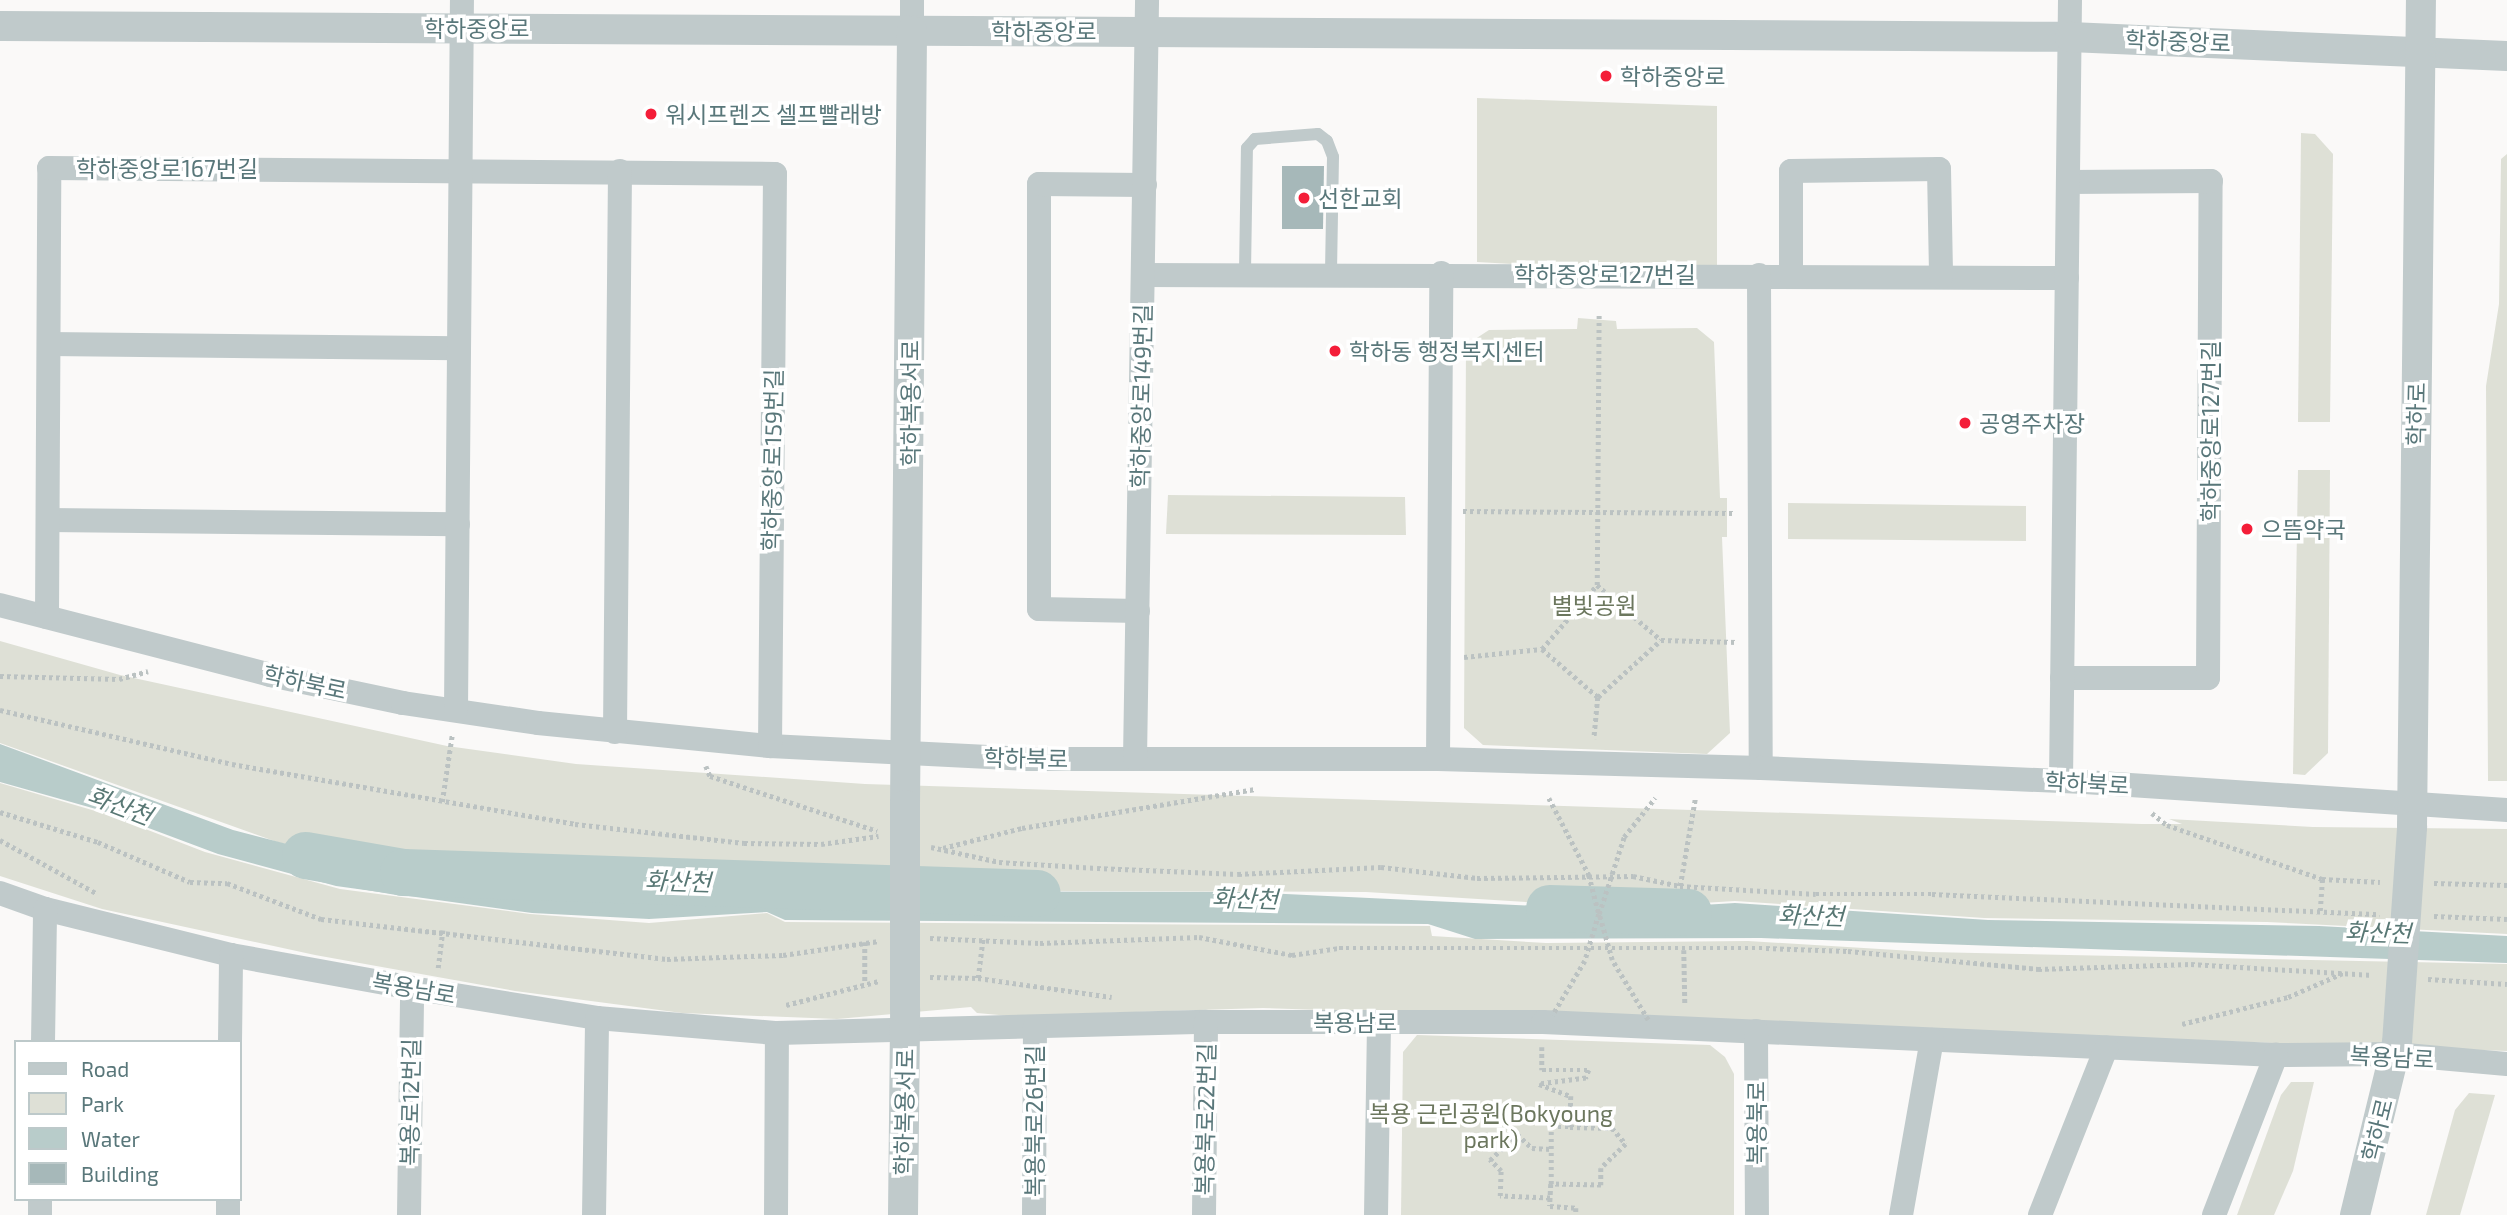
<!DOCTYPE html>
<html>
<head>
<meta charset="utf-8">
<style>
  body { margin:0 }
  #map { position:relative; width:2507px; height:1215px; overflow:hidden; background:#faf9f8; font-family:"Exo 2","Noto Sans KR",sans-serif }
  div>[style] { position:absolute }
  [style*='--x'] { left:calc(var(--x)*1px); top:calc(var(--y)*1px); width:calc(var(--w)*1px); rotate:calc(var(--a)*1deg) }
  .green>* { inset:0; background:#dee0d6 }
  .water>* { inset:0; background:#b8ccca }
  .river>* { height:47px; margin:-23.5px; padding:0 23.5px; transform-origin:23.5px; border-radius:23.5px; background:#b8ccca }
  .building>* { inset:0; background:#a6b8b9 }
  .path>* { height:4.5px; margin-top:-2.25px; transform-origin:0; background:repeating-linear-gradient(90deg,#bbc2c2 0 3.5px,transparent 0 7px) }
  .service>* { height:12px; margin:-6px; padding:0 6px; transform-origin:6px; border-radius:6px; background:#c0cacb }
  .minor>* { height:24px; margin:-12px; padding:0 12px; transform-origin:12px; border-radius:12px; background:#c0cacb }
  .tertiary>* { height:30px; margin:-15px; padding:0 15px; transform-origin:15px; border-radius:15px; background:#c0cacb }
  .path-bridge>* { height:4.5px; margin-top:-2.25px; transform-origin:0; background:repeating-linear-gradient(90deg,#bbc2c2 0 3.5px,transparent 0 7px) }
  .tertiary-bridge>* { height:30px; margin:-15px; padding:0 15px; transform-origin:15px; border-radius:15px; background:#c0cacb }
  .dots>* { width:19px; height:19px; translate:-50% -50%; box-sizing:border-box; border:4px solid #fff; border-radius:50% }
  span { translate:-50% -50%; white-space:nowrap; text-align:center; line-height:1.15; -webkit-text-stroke:7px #fff; paint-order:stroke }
  .street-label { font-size:23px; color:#59777a }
  .poi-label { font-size:23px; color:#59777a }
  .left { translate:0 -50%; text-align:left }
  .park-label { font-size:23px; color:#6c775e }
  .water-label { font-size:24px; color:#587774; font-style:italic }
  .legend { position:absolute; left:14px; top:1040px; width:228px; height:161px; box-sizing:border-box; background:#fff; border:2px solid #bdc9ca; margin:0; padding:9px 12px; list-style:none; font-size:21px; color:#59777a }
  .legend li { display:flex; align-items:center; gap:14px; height:35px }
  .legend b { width:35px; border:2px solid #bdc9ca }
</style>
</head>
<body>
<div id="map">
  <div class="green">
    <i style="clip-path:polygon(1477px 98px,1717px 106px,1717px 275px,1477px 262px)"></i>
    <i style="clip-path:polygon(2301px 133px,2315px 134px,2333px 154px,2330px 422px,2298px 422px)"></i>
    <i style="clip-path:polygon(2507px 154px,2507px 781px,2488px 781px,2486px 386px,2499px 304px,2501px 159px)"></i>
    <i style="clip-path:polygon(1578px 318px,1616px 321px,1617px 329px,1697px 328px,1714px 342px,1720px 498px,1727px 498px,1727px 537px,1722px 537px,1730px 733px,1707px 754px,1483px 745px,1464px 728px,1466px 345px,1489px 330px,1577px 329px)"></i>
    <i style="clip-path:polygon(2298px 470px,2330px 470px,2328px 753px,2305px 775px,2293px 774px)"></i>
    <i style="clip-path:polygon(1168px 495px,1405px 497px,1406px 535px,1166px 534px)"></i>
    <i style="clip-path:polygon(1788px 503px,2026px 506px,2026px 541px,1788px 539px)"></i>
    <i style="clip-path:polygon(0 641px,120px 675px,447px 746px,576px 764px,865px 784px,2142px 824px,2182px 824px,2169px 819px,2313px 827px,2507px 829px,2507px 934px,2267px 922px,1984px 918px,1735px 901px,1621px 908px,1366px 892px,855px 890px,466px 872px,406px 874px,277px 842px,0 743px)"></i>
    <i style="clip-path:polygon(0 783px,109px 815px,205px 852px,340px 889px,530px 914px,649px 923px,767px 913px,785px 922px,1430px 926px,1432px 936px,1546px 943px,1748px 941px,1929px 952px,2507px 964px,2507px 1051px,1263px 1008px,1010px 1016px,977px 1013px,971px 1007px,837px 1019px,682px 1013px,515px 991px,315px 955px,102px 909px,0 876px)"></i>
    <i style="clip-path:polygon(1417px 1035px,1710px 1045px,1725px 1057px,1734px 1074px,1734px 1215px,1401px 1215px,1403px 1052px)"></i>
    <i style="clip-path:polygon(2291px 1082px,2314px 1082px,2293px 1171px,2274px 1215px,2237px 1215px,2281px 1095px)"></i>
    <i style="clip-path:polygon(2469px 1093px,2495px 1095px,2460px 1215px,2426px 1215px,2455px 1110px)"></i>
  </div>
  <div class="water">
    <i style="clip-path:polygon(0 744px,233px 830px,407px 875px,465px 874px,859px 891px,1245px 892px,1621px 910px,1735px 903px,1988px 920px,2319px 926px,2507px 936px,2507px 963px,1761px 938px,1475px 939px,1428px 924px,785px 920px,767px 912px,649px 919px,532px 913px,336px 886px,218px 854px,103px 811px,0 782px)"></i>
  </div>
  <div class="river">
    <i style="--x:305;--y:855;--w:99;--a:9.8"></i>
    <i style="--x:403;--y:872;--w:634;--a:1.9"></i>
    <i style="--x:1549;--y:908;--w:139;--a:1.6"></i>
  </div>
  <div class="building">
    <i style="clip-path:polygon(1282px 166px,1324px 166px,1323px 229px,1282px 229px)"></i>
  </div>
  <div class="path">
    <i style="--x:1463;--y:511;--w:272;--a:0.4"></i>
    <i style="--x:1597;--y:585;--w:84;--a:40.7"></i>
    <i style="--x:1661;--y:640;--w:76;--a:1.5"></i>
    <i style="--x:1542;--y:649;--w:84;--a:-49.3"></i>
    <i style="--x:1597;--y:585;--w:273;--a:-89.6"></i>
    <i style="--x:1464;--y:657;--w:78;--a:-5.9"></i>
    <i style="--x:1542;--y:649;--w:74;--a:40.6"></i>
    <i style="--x:1598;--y:697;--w:42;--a:95.4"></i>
    <i style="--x:0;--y:676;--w:119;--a:1.4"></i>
    <i style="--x:119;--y:679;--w:30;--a:-15"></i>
    <i style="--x:1598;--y:697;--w:85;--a:-42.1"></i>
    <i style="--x:0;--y:710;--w:238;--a:13.1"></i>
    <i style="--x:232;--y:764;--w:348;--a:9.9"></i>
    <i style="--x:575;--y:824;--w:170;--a:6.4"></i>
    <i style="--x:744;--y:843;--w:77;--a:0.7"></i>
    <i style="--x:821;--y:844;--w:58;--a:-8"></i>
    <i style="--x:706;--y:766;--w:11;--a:68"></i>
    <i style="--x:710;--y:776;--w:176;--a:18.2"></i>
    <i style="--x:442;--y:802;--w:68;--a:-81.5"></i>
    <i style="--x:0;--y:812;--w:102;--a:17"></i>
    <i style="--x:98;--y:842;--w:100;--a:23.5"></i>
    <i style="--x:190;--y:882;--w:37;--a:2"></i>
    <i style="--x:227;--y:883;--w:101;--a:21"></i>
    <i style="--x:321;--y:919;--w:348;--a:6.6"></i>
    <i style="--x:667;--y:959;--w:116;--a:-2"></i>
    <i style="--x:783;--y:955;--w:97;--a:-8.3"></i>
    <i style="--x:2152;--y:813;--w:19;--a:39"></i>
    <i style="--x:2167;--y:825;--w:164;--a:19.2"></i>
    <i style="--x:2322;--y:879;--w:58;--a:3"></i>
    <i style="--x:0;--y:840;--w:110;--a:28.9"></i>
    <i style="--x:931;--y:847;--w:70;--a:12.4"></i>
    <i style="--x:999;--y:862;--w:98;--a:3.5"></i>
    <i style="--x:1097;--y:868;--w:141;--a:2.4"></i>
    <i style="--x:1238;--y:874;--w:143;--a:-2.8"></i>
    <i style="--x:1381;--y:867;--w:97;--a:6.5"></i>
    <i style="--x:1477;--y:878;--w:156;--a:-0.7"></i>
    <i style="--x:1633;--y:876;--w:48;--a:12"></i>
    <i style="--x:1680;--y:886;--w:136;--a:3.4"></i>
    <i style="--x:1816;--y:894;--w:116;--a:0"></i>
    <i style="--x:1932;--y:894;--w:448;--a:2.6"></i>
    <i style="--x:943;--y:848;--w:81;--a:-14.2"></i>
    <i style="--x:1022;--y:828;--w:235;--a:-9.5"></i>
    <i style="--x:2434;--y:883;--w:73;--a:1.6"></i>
    <i style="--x:1680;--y:886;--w:88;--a:-80.2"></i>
    <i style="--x:2320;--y:911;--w:32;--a:-86"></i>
    <i style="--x:2434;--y:916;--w:73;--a:2.4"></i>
    <i style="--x:930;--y:938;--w:110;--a:2.6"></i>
    <i style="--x:1040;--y:943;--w:159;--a:-2.2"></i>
    <i style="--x:1199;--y:937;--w:95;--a:11"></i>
    <i style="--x:1292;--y:955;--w:48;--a:-8.5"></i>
    <i style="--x:1339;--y:948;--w:427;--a:0"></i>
    <i style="--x:1766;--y:948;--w:82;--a:2.1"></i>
    <i style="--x:1848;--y:951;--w:191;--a:5.4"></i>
    <i style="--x:2038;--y:969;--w:153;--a:-1.9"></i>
    <i style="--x:2191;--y:964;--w:182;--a:3.5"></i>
    <i style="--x:865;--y:942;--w:40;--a:90"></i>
    <i style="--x:1684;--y:950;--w:53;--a:88.9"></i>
    <i style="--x:438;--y:968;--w:38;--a:-83"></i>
    <i style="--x:930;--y:977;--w:48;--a:1.2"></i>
    <i style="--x:978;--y:978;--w:135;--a:8.1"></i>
    <i style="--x:978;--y:978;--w:39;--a:-83"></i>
    <i style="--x:2428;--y:979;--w:79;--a:3.6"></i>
    <i style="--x:786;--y:1005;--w:96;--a:-14.5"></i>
    <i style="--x:2182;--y:1024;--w:109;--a:-14.3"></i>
    <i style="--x:2288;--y:997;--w:60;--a:-23.6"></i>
    <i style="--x:1542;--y:1047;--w:23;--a:90"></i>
    <i style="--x:1542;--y:1070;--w:47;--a:0"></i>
    <i style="--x:1589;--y:1070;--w:9;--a:111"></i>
    <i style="--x:1586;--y:1078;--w:47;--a:172.7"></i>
    <i style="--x:1539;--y:1084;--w:34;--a:21"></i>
    <i style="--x:1571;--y:1096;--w:31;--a:92"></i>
    <i style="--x:1570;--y:1127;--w:42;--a:1.4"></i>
    <i style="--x:1612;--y:1128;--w:21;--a:49"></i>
    <i style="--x:1626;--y:1144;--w:35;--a:136"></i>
    <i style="--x:1601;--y:1168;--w:17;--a:90"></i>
    <i style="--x:1601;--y:1185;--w:50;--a:-178.9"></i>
    <i style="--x:1551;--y:1184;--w:22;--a:93"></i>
    <i style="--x:1550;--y:1206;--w:26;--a:4"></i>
    <i style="--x:1576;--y:1208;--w:7;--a:90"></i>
    <i style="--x:1551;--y:1184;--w:57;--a:-90"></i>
    <i style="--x:1551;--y:1127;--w:19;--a:0"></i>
    <i style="--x:1550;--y:1198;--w:50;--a:-177.7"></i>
    <i style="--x:1500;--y:1196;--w:25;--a:-88"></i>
    <i style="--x:1501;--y:1171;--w:16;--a:-135"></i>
    <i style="--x:1490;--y:1160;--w:37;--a:-44"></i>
    <i style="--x:1517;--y:1134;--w:21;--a:43"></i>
    <i style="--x:1532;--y:1148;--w:19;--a:3"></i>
  </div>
  <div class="service">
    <i style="--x:1245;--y:272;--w:124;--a:-89.1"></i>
    <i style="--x:1247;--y:148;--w:12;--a:-48"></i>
    <i style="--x:1255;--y:139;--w:63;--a:-4.5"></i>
    <i style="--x:1318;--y:134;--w:11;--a:38"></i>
    <i style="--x:1327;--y:141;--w:17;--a:69"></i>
    <i style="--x:1333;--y:157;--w:115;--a:91"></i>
  </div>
  <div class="minor">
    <i style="--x:912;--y:31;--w:31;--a:-90"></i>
    <i style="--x:1143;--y:275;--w:924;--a:0.19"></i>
    <i style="--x:1759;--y:275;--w:493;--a:89.8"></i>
    <i style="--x:1791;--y:276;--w:105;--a:-90"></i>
    <i style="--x:1791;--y:171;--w:148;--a:-0.8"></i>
    <i style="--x:1939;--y:169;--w:108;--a:88.9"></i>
    <i style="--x:49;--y:344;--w:410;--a:0.6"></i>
    <i style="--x:48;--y:520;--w:410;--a:0.6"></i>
    <i style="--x:0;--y:605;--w:279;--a:14.5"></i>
    <i style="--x:270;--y:675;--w:136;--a:11.9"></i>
    <i style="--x:403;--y:703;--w:136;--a:8.4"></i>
    <i style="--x:538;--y:723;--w:233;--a:5.7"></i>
    <i style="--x:770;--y:746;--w:254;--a:2.9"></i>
    <i style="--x:1024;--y:759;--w:414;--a:0"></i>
    <i style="--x:1438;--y:759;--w:323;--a:1.6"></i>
    <i style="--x:1761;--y:768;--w:324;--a:2.5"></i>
    <i style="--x:2085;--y:782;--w:423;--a:3.8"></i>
    <i style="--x:1138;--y:611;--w:99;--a:-178.8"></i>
    <i style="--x:1039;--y:609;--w:425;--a:-90"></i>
    <i style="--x:1039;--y:184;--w:106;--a:0.5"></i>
    <i style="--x:47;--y:617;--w:449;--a:-89.7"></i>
    <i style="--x:49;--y:168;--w:726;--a:0.47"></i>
    <i style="--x:775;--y:174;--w:572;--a:90.5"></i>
    <i style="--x:2062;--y:678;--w:146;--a:0"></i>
    <i style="--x:2208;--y:678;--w:497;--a:-89.7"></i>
    <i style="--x:2211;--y:181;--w:143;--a:179.6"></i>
    <i style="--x:456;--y:710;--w:710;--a:-89.52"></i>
    <i style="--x:615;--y:732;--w:561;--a:-89.49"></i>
    <i style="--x:1135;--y:759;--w:759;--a:-89.09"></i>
    <i style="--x:1438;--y:759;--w:486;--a:-89.6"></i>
    <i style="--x:2061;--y:781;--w:781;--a:-89.34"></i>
    <i style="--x:0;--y:893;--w:48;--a:19.6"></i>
    <i style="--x:45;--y:909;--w:192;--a:13.9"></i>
    <i style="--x:231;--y:955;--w:184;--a:10.3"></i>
    <i style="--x:412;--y:988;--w:187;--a:9.2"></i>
    <i style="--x:597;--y:1018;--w:181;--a:4.8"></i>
    <i style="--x:777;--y:1033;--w:429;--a:-1.5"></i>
    <i style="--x:1206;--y:1022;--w:337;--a:0"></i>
    <i style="--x:1543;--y:1022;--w:734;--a:2.58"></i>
    <i style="--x:2276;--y:1055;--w:119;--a:-0.5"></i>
    <i style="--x:2395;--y:1054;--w:112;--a:5.1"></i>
    <i style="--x:1756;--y:1031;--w:184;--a:89.7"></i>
    <i style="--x:43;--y:1042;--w:133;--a:-89.1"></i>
    <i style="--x:230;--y:1042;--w:87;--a:-89.3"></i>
    <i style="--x:40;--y:1215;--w:16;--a:-90"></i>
    <i style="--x:228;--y:1215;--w:16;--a:-90"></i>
    <i style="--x:409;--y:1215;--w:227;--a:-89.2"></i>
    <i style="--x:594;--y:1215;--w:197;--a:-89.1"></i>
    <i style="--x:776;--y:1215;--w:182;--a:-89.7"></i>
    <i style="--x:1034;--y:1215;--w:188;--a:-89.7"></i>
    <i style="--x:1204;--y:1215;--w:193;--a:-89.4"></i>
    <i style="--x:1376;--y:1215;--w:193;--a:-89.1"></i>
    <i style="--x:1901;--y:1215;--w:178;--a:-80"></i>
    <i style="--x:2040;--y:1215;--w:180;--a:-68.4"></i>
    <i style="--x:2214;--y:1215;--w:172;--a:-68.8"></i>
  </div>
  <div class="tertiary">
    <i style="--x:0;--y:26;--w:2070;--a:0.3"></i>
    <i style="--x:2070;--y:37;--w:437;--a:2.5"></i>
    <i style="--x:905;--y:805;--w:774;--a:-89.48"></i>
    <i style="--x:2412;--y:827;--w:827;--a:-89.38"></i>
    <i style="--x:903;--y:1215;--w:206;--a:-89.4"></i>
    <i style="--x:2355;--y:1215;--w:177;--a:-76.3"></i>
  </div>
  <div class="path-bridge">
    <i style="--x:1549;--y:798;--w:87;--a:62.5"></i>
    <i style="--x:1589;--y:875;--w:40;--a:75.6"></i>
    <i style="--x:1599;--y:914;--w:49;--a:106.6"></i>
    <i style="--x:1585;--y:961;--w:63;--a:120.7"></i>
    <i style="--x:1648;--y:1020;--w:70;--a:-121"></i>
    <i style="--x:1612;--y:960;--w:48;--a:-105.8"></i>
    <i style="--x:1599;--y:914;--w:81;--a:-72"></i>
    <i style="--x:1624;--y:837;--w:50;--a:-51.5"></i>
  </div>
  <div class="tertiary-bridge">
    <i style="--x:905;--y:805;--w:204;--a:90"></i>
    <i style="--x:2397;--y:1043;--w:217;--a:-86"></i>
  </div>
  <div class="dots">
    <i style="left:1606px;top:76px;background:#f41e39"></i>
    <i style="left:651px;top:114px;background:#f41e39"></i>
    <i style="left:1304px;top:198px;background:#f41e39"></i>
    <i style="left:1335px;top:351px;background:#f41e39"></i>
    <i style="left:1965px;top:423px;background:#f41e39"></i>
    <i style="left:2247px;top:529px;background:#f41e39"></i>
  </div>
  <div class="street-label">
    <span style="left:477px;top:28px">학하중앙로</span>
    <span style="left:1044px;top:31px">학하중앙로</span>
    <span style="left:2178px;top:41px;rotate:2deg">학하중앙로</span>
    <span style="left:167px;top:168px">학하중앙로167번길</span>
    <span style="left:1605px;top:274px">학하중앙로127번길</span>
    <span style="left:1141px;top:396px;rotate:-89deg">학하중앙로149번길</span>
    <span style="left:910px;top:403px;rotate:-90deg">학하복용서로</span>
    <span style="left:2416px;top:414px;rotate:-89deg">학하로</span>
    <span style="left:2210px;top:431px;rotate:-90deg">학하중앙로127번길</span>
    <span style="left:772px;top:460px;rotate:-89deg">학하중앙로159번길</span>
    <span style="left:305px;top:682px;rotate:12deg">학하북로</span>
    <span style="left:1026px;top:758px;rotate:1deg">학하북로</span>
    <span style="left:2087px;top:783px;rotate:3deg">학하북로</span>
    <span style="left:414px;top:988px;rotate:10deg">복용남로</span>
    <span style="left:1355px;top:1022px">복용남로</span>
    <span style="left:2392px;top:1057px;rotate:3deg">복용남로</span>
    <span style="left:410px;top:1102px;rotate:-89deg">복용로12번길</span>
    <span style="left:904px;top:1112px;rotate:-89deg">학하복용서로</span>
    <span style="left:1205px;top:1119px;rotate:-89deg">복용북로22번길</span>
    <span style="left:1034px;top:1121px;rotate:-90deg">복용북로26번길</span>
    <span style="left:1756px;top:1123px;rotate:-90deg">복용북로</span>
    <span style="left:2377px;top:1130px;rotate:-76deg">학하로</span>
  </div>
  <div class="poi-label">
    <span class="left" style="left:1620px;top:76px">학하중앙로</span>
    <span class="left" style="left:665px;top:114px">워시프렌즈 셀프빨래방</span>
    <span class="left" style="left:1318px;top:198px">선한교회</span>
    <span class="left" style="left:1349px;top:351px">학하동 행정복지센터</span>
    <span class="left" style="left:1979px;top:423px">공영주차장</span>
    <span class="left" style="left:2261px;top:529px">으뜸약국</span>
  </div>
  <div class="park-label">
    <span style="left:1594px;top:605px">별빛공원</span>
    <span style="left:1491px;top:1126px">복용 근린공원(Bokyoung<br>park)</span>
  </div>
  <div class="water-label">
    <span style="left:120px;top:805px;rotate:21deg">화산천</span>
    <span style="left:678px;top:881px;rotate:2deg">화산천</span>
    <span style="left:1245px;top:898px;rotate:2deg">화산천</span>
    <span style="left:1811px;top:915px;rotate:2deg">화산천</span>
    <span style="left:2378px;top:932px;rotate:2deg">화산천</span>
  </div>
  <ul class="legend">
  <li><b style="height:9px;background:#c0cacb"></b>Road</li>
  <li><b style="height:19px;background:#dee0d6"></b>Park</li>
  <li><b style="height:19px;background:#b8ccca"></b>Water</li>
  <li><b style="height:19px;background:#a6b8b9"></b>Building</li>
  </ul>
</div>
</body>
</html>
